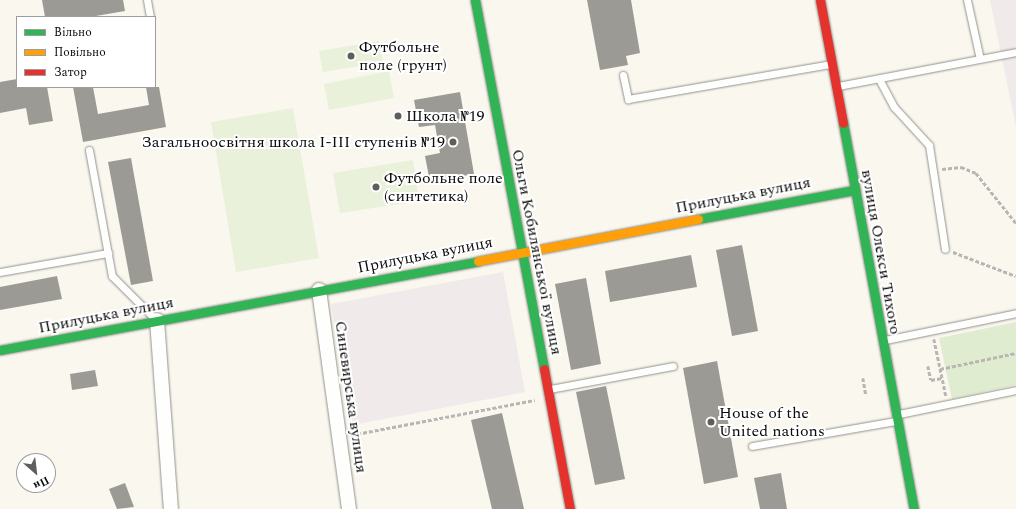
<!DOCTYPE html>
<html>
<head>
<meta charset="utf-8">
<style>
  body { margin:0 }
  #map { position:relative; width:1016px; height:509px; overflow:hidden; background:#f9f7ee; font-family:Spectral,serif }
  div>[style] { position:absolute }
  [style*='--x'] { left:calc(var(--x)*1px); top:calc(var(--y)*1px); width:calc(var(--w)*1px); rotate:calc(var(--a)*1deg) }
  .industrial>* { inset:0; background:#f0eaeb }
  .green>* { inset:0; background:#e0ecd0 }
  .pitch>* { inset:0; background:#eaf1da }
  .building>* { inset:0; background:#9c9a94 }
  .path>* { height:2.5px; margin-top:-1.25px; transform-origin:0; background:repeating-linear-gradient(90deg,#b7b6b5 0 4px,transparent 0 6px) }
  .roads { filter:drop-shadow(0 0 1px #92918d) drop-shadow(0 0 1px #92918d) }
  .lane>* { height:7px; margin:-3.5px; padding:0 3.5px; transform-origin:3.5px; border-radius:3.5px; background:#fefefc }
  .street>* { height:14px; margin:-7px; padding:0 7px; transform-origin:7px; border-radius:7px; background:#fefefc }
  .fast>* { height:9px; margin:-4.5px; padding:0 4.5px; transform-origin:4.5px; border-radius:4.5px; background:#30b455 }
  .slow>* { height:9px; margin:-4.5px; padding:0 4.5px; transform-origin:4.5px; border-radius:4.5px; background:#ff9f0a }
  .jam>* { height:9px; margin:-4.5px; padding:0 4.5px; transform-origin:4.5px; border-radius:4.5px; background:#e5322d }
  .dots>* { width:11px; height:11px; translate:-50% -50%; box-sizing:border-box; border:2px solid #fff; border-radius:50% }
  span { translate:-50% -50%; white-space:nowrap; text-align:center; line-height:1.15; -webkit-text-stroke:4px #fff; paint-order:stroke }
  .poi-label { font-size:16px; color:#0b0b0b }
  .left { translate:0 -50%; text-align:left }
  .right { translate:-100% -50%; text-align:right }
  .street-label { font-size:16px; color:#0b0b0b }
  .legend { position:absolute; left:16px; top:16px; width:140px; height:72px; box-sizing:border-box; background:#fff; border:1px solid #9d9d9d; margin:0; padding:5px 7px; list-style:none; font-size:12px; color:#0b0b0b }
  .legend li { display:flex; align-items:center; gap:8px; height:20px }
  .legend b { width:20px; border:1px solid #9d9d9d }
  .north { position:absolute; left:16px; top:453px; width:40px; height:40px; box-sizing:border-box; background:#fff; border:1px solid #9d9d9d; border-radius:50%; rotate:152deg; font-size:11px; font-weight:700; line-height:16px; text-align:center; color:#0b0b0b }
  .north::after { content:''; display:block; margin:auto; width:14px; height:18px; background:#5e5e5a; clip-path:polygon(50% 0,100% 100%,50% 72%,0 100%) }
</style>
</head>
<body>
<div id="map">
  <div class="industrial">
    <i style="clip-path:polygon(990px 0,1016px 0,1016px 127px)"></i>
    <i style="clip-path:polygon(503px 272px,525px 392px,353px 425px,331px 304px)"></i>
  </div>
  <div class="green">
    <i style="clip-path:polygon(1016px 322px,1016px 385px,952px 399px,939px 338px)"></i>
  </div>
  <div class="pitch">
    <i style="clip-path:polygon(379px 41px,383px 62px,323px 72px,319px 51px)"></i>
    <i style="clip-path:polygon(389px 71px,394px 98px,329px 110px,324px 84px)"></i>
    <i style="clip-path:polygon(293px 108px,319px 258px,236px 272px,211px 122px)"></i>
    <i style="clip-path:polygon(413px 160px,419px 201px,340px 213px,333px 173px)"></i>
  </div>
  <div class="building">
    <i style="clip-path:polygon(42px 0,123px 0,125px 11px,90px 17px,45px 17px)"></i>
    <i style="clip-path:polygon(587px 0,631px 0,640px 53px,626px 56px,628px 65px,600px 70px)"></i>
    <i style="clip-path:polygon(17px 79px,17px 87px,47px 87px,53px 121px,29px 125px,26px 108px,0 113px,0 82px)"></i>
    <i style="clip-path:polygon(73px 87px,93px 87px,98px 114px,149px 105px,146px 87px,159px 87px,166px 127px,83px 142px)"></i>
    <i style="clip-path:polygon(460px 92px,474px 174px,430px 182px,425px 156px,440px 153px,435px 125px,419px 127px,414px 100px)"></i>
    <i style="clip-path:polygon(131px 158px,153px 281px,131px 285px,108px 162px)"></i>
    <i style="clip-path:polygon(742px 245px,758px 331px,732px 336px,716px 250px)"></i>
    <i style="clip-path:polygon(691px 255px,697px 287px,610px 302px,605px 271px)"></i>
    <i style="clip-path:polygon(57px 276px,62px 299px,0 310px,0 287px)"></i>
    <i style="clip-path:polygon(586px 278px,601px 364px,571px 370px,555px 284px)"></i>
    <i style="clip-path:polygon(717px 361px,738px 477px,704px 484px,683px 368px)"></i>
    <i style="clip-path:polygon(95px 370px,98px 386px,72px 390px,70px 374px)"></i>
    <i style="clip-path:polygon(606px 386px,625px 479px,595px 485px,576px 392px)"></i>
    <i style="clip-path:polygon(502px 413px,524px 509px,492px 509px,471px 420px)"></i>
    <i style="clip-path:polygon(781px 473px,787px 509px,760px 509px,754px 478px)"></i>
    <i style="clip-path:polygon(125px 483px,134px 507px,117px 509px,109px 489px)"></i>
  </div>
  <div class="path">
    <i style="--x:942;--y:169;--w:19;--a:-6"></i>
    <i style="--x:961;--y:167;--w:16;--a:22"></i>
    <i style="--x:976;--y:173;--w:64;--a:51.3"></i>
    <i style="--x:953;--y:252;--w:67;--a:20.9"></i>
    <i style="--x:934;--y:339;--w:58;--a:78.1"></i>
    <i style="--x:928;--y:366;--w:14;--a:78"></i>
    <i style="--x:931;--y:380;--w:11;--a:-10"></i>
    <i style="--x:940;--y:369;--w:78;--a:-11.9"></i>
    <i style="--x:863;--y:378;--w:17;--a:80"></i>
    <i style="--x:351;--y:435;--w:187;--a:-10.8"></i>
  </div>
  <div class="roads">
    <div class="lane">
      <i style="--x:147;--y:0;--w:17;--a:80"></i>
      <i style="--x:967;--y:0;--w:60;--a:77.6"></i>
      <i style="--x:623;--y:75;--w:25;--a:78"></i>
      <i style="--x:628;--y:99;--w:205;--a:-9.8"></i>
      <i style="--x:879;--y:79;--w:32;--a:62"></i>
      <i style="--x:894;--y:107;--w:52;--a:47.4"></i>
      <i style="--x:929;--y:145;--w:105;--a:81.3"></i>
      <i style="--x:838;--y:86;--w:181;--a:-10.8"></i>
      <i style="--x:89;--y:150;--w:128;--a:79.7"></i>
      <i style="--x:112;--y:276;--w:61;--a:45"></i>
      <i style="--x:0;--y:272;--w:110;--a:-10"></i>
      <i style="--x:885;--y:340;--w:134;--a:-11.6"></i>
      <i style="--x:550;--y:389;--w:125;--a:-10.6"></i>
      <i style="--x:899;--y:414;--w:119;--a:-11.6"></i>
      <i style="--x:752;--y:446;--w:145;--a:-9.9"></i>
    </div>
    <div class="street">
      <i style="--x:319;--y:290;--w:221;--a:82.2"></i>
      <i style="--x:157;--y:320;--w:190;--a:85.8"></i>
    </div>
    <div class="fast">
      <i style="--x:475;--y:0;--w:375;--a:79.4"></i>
      <i style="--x:843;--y:123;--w:392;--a:79.6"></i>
      <i style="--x:698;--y:219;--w:160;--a:-10.5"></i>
      <i style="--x:0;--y:350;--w:486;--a:-10.5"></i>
    </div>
    <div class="slow">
      <i style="--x:478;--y:261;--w:224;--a:-10.8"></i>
    </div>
    <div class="jam">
      <i style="--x:820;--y:0;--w:125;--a:79.4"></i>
      <i style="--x:544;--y:369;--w:142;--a:79.5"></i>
    </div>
  </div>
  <div class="dots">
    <i style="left:351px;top:56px;background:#5e5e5a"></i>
    <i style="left:398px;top:116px;background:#5e5e5a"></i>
    <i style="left:453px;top:142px;background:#5e5e5a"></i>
    <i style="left:376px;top:187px;background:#5e5e5a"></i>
    <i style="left:711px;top:422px;background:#5e5e5a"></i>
  </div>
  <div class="poi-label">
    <span class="left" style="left:359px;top:56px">Футбольне<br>поле (грунт)</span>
    <span class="left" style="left:406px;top:116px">Школа №19</span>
    <span class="right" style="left:445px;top:142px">Загальноосвітня школа І-ІІІ ступенів №19</span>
    <span class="left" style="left:384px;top:187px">Футбольне поле<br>(синтетика)</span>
    <span class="left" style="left:719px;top:422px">House of the<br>United nations</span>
  </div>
  <div class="street-label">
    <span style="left:743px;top:195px;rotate:-11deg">Прилуцька вулиця</span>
    <span style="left:537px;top:252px;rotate:79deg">Ольги Кобилянської вулиця</span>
    <span style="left:881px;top:252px;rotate:80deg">вулиця Олекси Тихого</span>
    <span style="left:425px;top:255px;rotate:-11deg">Прилуцька вулиця</span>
    <span style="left:106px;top:315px;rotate:-11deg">Прилуцька вулиця</span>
    <span style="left:351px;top:397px;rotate:82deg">Синевирська вулиця</span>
  </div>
  <ul class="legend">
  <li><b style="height:5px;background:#30b455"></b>Вільно</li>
  <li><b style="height:5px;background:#ff9f0a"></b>Повільно</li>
  <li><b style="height:5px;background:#e5322d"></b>Затор</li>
  </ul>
  <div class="north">Пн</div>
</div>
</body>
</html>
